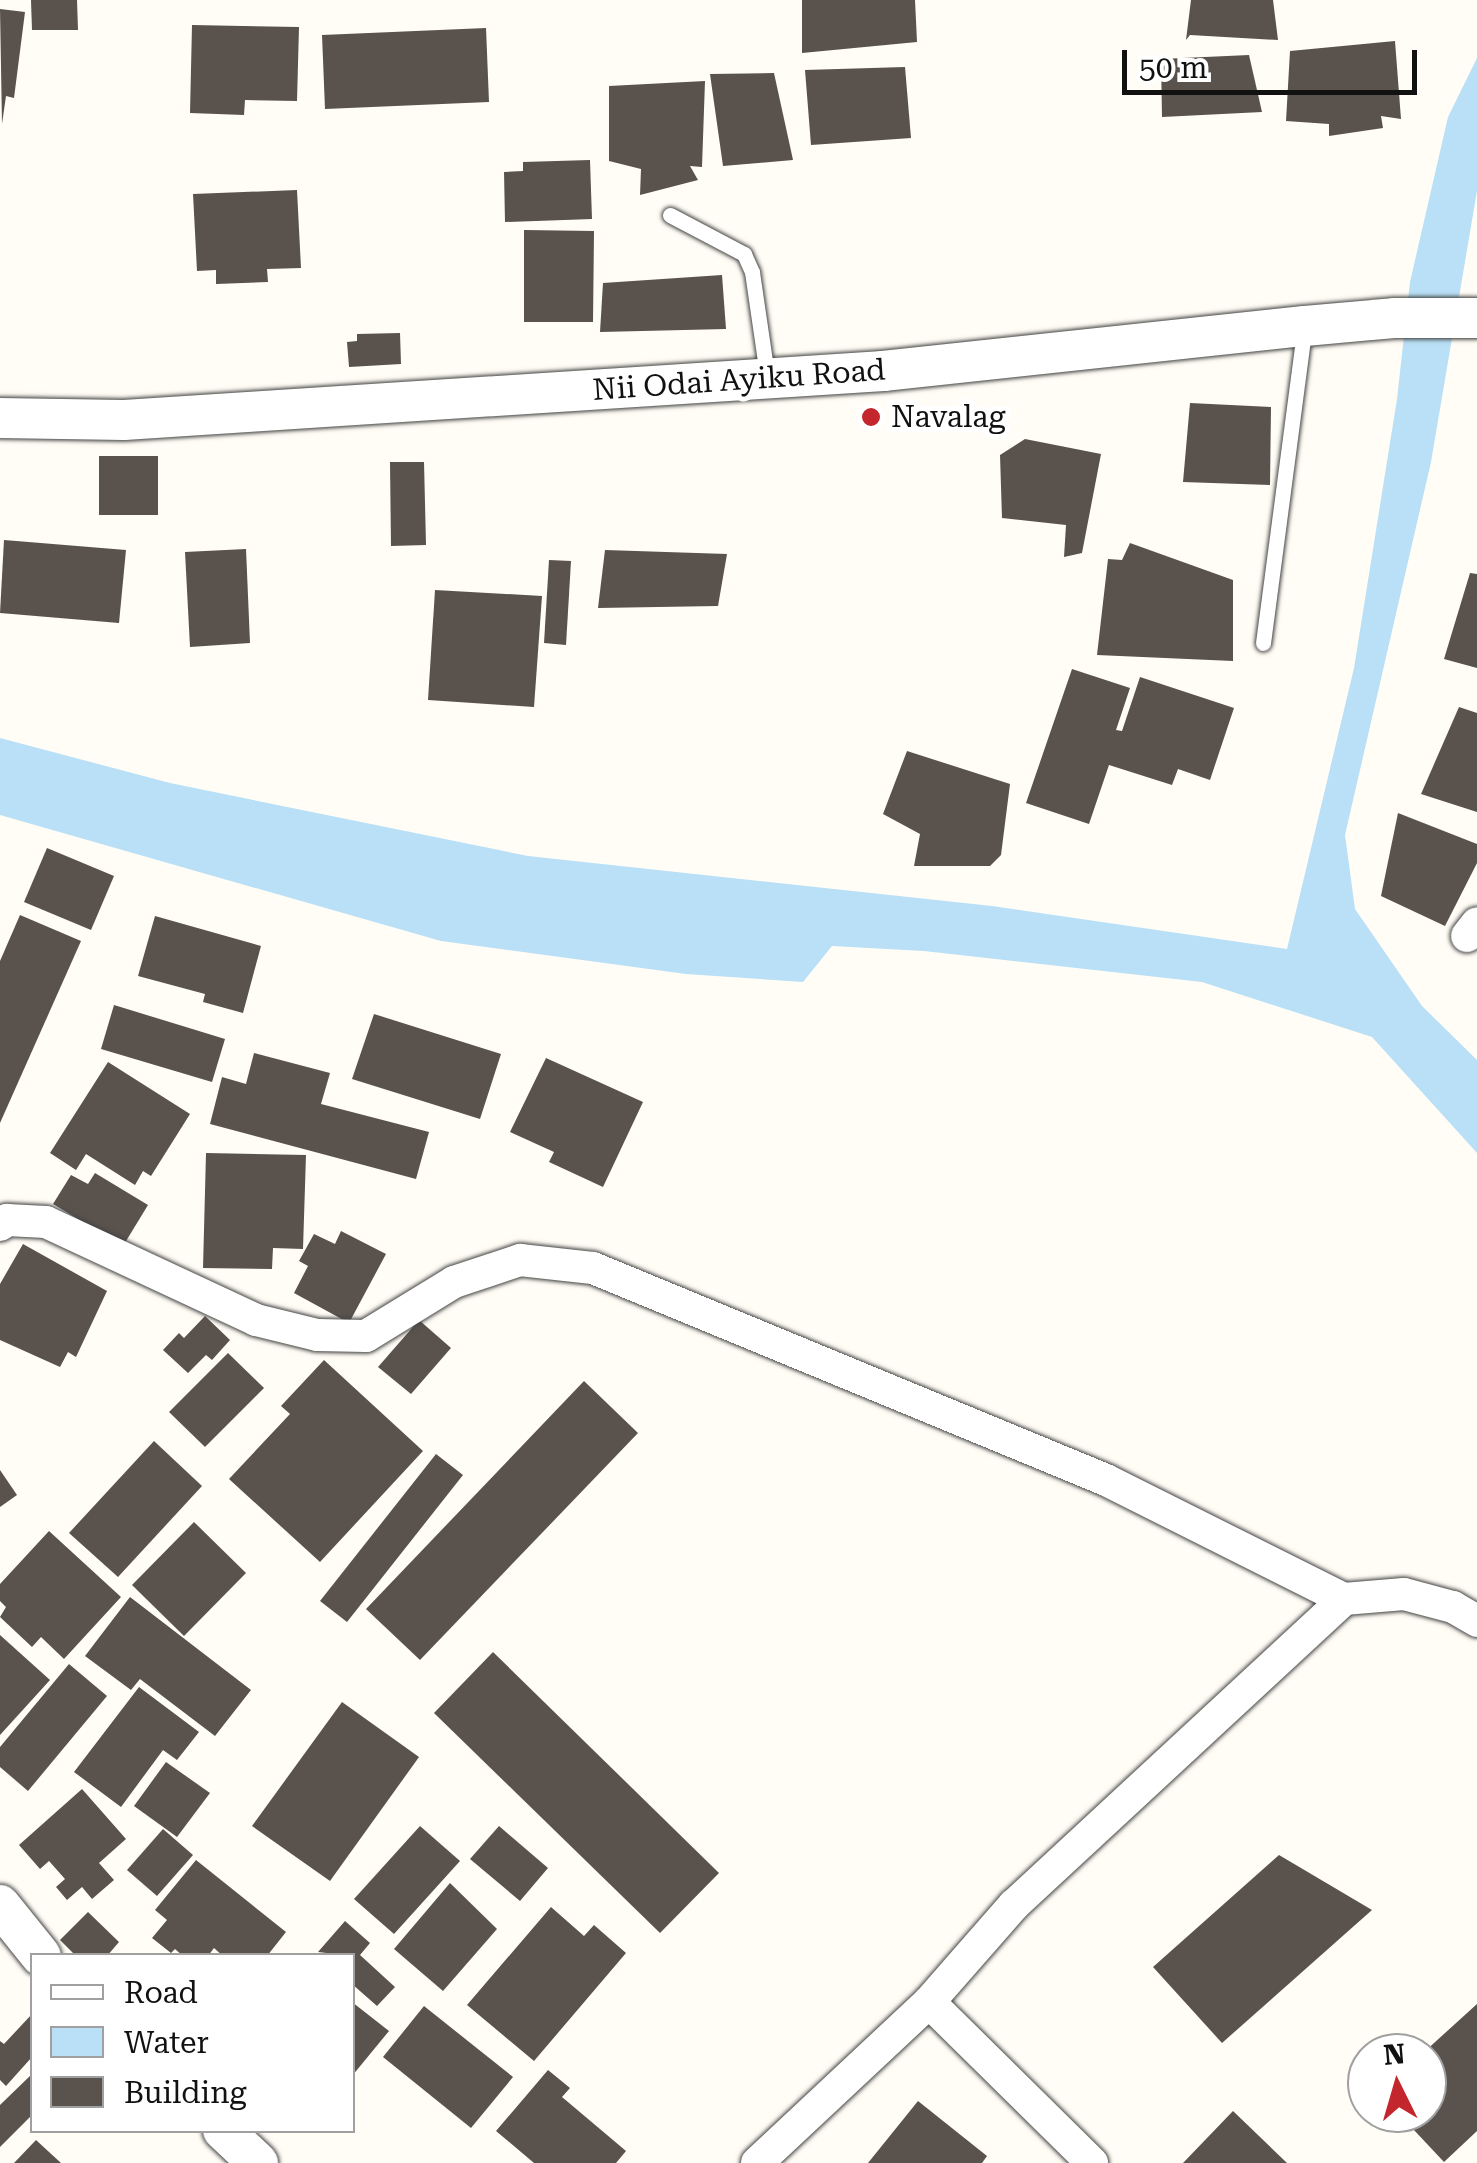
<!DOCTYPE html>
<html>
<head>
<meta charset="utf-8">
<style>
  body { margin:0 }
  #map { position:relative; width:1477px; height:2163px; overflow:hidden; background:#fffdf5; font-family:"Roboto Serif",serif }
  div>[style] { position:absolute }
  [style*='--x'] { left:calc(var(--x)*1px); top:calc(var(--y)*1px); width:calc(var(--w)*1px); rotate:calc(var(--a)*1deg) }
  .water>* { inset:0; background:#b9e0f7 }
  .building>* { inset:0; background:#5a524d }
  .roads { filter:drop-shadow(0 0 2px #444) drop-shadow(0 0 2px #444) }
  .service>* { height:15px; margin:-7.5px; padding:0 7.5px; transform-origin:7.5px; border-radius:7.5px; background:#fff }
  .minor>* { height:32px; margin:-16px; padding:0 16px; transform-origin:16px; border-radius:16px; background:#fff }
  .tertiary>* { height:40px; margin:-20px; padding:0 20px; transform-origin:20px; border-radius:20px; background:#fff }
  .dots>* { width:28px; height:28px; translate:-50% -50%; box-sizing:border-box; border:5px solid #fff; border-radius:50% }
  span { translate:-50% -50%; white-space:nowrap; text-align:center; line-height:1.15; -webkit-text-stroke:10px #fff; paint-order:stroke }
  .street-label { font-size:30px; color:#111 }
  .poi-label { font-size:30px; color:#111 }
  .left { translate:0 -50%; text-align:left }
  .legend { position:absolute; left:30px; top:1953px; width:325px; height:180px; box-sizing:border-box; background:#fff; border:2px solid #a0a0a0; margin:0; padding:12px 18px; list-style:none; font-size:30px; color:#111 }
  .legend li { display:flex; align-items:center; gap:20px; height:50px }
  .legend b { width:50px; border:2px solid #a0a0a0 }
  .north { position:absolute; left:1347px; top:2033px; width:100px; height:100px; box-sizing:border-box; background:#fff; border:2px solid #a0a0a0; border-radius:50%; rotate:355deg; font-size:28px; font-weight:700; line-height:40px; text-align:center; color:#111 }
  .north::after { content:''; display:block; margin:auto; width:35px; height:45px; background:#c4262e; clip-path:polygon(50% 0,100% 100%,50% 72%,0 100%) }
  .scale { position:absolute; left:1122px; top:50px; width:295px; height:45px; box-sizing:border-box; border:5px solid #111; border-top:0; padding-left:12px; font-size:30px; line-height:35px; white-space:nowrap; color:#111; -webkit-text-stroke:8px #fff; paint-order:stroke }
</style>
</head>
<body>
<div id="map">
  <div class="water">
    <i style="clip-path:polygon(1477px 58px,1477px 191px,1431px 462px,1345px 835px,1355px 909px,1422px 1006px,1477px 1060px,1477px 1153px,1372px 1037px,1202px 982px,924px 951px,832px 946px,803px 982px,686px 974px,441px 941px,0 815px,0 738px,170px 783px,528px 856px,992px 906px,1287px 949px,1354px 668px,1397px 399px,1410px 282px,1448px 117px)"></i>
  </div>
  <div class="building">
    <i style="clip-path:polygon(31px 0,77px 0,78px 30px,32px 30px)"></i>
    <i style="clip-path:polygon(802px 0,915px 0,917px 42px,802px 53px)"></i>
    <i style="clip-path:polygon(1191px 0,1273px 0,1278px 40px,1190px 35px,1186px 40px)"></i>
    <i style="clip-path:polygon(0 9px,25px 12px,14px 98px,6px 96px,2px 124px)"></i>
    <i style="clip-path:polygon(192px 25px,299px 27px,297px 101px,245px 100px,244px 115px,190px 113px)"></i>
    <i style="clip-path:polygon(486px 28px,489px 102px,325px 109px,322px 35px)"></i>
    <i style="clip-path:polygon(1395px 41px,1401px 119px,1381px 116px,1383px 128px,1329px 136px,1329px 124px,1286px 121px,1290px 51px)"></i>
    <i style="clip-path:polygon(1249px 55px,1262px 112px,1162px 117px,1161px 59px)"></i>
    <i style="clip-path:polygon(905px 67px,911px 138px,811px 145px,805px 70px)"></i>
    <i style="clip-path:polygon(774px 73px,793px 160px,723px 166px,710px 74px)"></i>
    <i style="clip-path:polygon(705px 81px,702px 167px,690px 166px,698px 180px,640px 195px,641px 169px,609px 161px,609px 86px)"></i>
    <i style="clip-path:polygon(590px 160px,592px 219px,505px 222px,504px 172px,523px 171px,523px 162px)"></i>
    <i style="clip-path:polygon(297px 190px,301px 268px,267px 269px,268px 282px,216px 284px,216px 270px,197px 271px,193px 194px)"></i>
    <i style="clip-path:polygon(524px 230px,594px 231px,593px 322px,524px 322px)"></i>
    <i style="clip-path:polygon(722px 275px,726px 329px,600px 332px,603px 283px)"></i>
    <i style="clip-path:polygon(400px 333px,401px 364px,349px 367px,347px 342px,357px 341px,357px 334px)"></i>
    <i style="clip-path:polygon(1190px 403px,1271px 407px,1270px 485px,1183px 482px)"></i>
    <i style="clip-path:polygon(1025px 439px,1101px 454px,1082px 553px,1064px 557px,1066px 525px,1002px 518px,1000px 455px)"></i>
    <i style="clip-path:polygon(99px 456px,158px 456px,158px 515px,99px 515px)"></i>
    <i style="clip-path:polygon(390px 462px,424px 462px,426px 545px,391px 546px)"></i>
    <i style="clip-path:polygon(4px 540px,126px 550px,119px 623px,0 613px)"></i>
    <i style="clip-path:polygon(1130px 543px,1233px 580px,1233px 661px,1097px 655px,1108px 559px,1122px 560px)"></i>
    <i style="clip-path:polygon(246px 549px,250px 643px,190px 647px,185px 552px)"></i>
    <i style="clip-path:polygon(605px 550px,727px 554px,718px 606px,598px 608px)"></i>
    <i style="clip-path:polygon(549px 560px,571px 561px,566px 645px,544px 643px)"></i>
    <i style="clip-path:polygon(1470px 573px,1477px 574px,1477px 668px,1444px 659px)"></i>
    <i style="clip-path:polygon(435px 590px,542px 596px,534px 707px,428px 700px)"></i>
    <i style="clip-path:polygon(1072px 669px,1130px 688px,1116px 730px,1122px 731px,1140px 677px,1234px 708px,1210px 780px,1178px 769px,1172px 785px,1109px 765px,1089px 824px,1026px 803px)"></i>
    <i style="clip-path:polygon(1459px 707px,1477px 713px,1477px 812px,1421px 794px)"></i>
    <i style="clip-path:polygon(907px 751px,1010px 784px,1001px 855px,990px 866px,914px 866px,920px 834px,883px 814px)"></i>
    <i style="clip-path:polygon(1398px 813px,1477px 844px,1477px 863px,1445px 926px,1381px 896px)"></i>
    <i style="clip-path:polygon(47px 848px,114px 876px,91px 930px,24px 902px)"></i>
    <i style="clip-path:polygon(20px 915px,81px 941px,0 1123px,0 961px)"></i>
    <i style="clip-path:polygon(155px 916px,261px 946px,243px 1013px,203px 1002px,205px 994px,138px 976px)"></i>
    <i style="clip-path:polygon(114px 1005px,225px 1039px,212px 1082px,101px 1049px)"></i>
    <i style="clip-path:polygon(374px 1014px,501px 1054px,480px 1119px,352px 1079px)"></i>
    <i style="clip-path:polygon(254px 1053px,330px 1073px,321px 1104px,429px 1132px,416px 1179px,210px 1124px,222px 1077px,246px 1084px)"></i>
    <i style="clip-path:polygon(546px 1058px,643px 1102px,603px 1187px,549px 1162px,554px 1152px,510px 1132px)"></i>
    <i style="clip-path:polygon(108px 1062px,190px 1114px,151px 1176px,143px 1171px,135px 1185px,86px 1154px,76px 1170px,50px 1153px)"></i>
    <i style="clip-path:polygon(206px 1153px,306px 1155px,303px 1249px,273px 1248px,272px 1269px,203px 1268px)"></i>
    <i style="clip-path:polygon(95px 1173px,148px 1205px,123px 1246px,53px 1204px,71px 1175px,88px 1184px)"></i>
    <i style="clip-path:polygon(341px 1231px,386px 1254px,349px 1323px,294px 1293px,308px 1266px,299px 1261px,314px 1234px,335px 1244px)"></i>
    <i style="clip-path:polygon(23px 1244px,107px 1291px,76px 1357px,68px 1352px,60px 1367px,0 1340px,0 1284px)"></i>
    <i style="clip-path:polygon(205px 1316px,230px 1340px,212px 1360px,206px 1355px,188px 1373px,163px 1350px,179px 1333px,184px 1338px)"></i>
    <i style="clip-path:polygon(419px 1320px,451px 1348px,411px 1394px,378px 1367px)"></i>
    <i style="clip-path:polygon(228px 1353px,264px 1388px,205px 1447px,169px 1412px)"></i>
    <i style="clip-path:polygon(324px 1360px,423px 1451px,320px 1562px,229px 1479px,290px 1414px,281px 1406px)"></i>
    <i style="clip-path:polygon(584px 1381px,638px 1433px,420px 1660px,366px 1609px)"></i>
    <i style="clip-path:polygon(154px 1441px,202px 1486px,118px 1577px,69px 1533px)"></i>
    <i style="clip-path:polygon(436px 1454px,463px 1475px,347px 1622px,320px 1601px)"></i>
    <i style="clip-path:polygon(0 1470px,17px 1495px,0 1507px)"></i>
    <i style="clip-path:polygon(194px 1522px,246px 1573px,184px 1636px,132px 1585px)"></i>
    <i style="clip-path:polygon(49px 1531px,121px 1597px,64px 1659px,41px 1637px,32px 1647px,0 1617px,6px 1607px,0 1601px,0 1584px)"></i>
    <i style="clip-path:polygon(130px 1597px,251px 1690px,215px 1736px,140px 1679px,131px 1690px,85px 1656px)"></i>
    <i style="clip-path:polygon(0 1635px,50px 1680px,0 1735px)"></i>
    <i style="clip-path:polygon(493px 1652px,719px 1873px,660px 1933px,434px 1713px)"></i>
    <i style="clip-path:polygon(69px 1664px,107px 1696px,28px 1791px,0 1767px,0 1747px)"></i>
    <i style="clip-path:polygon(139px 1687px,199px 1732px,177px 1760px,163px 1750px,121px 1807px,74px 1772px)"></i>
    <i style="clip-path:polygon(342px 1702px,419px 1757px,330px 1881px,252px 1826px)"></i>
    <i style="clip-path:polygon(166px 1762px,210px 1793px,177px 1837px,134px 1806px)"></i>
    <i style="clip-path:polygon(82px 1789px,126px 1839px,99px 1863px,114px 1880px,92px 1899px,82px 1887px,67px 1900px,56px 1887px,65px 1879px,49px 1861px,40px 1869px,19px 1845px)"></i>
    <i style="clip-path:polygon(420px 1826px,460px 1861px,394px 1934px,354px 1899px)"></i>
    <i style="clip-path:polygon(499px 1826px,548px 1868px,520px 1901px,470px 1859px)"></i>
    <i style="clip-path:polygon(163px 1829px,193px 1855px,157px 1896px,127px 1870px)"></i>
    <i style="clip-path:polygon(1279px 1855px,1372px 1910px,1222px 2043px,1153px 1967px)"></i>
    <i style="clip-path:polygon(196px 1860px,286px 1932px,267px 1956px,223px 1956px,214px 1948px,208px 1956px,183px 1956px,175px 1949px,171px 1953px,152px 1938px,167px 1920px,155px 1910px)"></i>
    <i style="clip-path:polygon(450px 1883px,497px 1929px,443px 1991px,394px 1949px)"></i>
    <i style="clip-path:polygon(551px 1907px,584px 1936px,594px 1925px,626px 1953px,534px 2061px,467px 2005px)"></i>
    <i style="clip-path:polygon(88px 1912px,119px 1942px,107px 1956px,76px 1956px,60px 1940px)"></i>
    <i style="clip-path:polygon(345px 1921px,370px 1943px,360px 1955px,395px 1987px,377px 2006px,352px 1984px,352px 1956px,318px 1952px)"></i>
    <i style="clip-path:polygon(352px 2002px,389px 2031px,352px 2076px)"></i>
    <i style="clip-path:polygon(1477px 2004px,1477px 2131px,1444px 2162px,1398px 2113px,1427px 2113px,1427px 2053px,1423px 2053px)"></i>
    <i style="clip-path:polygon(424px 2006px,513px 2077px,471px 2128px,383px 2057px)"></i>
    <i style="clip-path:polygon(32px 2014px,32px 2057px,6px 2086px,0 2080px,0 2041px,4px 2044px)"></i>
    <i style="clip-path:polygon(548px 2070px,570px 2088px,562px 2097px,626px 2151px,616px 2163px,534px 2163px,496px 2131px)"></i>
    <i style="clip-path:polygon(32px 2074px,32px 2115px,0 2147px,0 2105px)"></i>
    <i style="clip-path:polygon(918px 2101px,987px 2156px,982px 2163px,868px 2163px)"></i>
    <i style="clip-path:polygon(1233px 2111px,1287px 2163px,1183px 2163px)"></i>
    <i style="clip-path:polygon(36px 2140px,61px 2163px,14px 2163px)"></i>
  </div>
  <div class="roads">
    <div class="service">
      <i style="--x:670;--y:215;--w:84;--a:27.8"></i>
      <i style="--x:744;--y:254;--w:20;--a:66"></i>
      <i style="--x:752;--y:272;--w:104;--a:81.7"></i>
      <i style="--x:1263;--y:643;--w:316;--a:-82.5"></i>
    </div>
    <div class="minor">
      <i style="--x:1467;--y:936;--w:16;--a:-52"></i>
      <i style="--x:0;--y:1225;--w:9;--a:-36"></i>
      <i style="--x:7;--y:1220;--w:39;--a:3"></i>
      <i style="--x:46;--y:1222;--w:232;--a:25"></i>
      <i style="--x:256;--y:1320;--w:63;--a:13.8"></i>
      <i style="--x:317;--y:1335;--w:49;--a:1.2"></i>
      <i style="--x:366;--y:1336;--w:103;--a:-31.5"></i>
      <i style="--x:454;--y:1282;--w:70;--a:-18.4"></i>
      <i style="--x:520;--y:1260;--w:73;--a:6.3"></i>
      <i style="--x:593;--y:1268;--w:555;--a:22.45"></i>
      <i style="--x:1106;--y:1480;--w:266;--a:26.6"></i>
      <i style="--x:1344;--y:1599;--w:60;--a:-4.8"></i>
      <i style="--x:1404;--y:1594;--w:51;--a:14.9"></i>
      <i style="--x:1453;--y:1607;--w:28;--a:30"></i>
      <i style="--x:929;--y:2002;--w:229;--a:44.6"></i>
      <i style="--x:757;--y:2163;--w:236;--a:-43.1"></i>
      <i style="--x:929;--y:2002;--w:129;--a:-48.8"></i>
      <i style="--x:1014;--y:1905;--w:450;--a:-42.8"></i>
    </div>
    <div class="tertiary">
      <i style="--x:0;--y:418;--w:124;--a:0.9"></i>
      <i style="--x:124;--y:420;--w:761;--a:-3.69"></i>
      <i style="--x:883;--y:371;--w:424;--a:-6.1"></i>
      <i style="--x:1305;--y:326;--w:89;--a:-5.1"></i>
      <i style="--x:1394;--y:318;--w:83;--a:0"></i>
      <i style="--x:0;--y:1905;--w:65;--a:51.2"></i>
      <i style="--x:223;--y:2130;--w:48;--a:43.3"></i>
    </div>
  </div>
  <div class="dots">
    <i style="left:871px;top:417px;background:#c4262e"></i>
  </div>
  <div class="street-label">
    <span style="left:739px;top:380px;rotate:-4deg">Nii Odai Ayiku Road</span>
  </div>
  <div class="poi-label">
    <span class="left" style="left:891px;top:417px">Navalag</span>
  </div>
  <ul class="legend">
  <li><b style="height:12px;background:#fff"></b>Road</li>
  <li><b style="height:28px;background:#b9e0f7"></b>Water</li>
  <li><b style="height:28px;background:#5a524d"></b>Building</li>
  </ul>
  <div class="north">N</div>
  <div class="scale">50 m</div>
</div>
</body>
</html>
